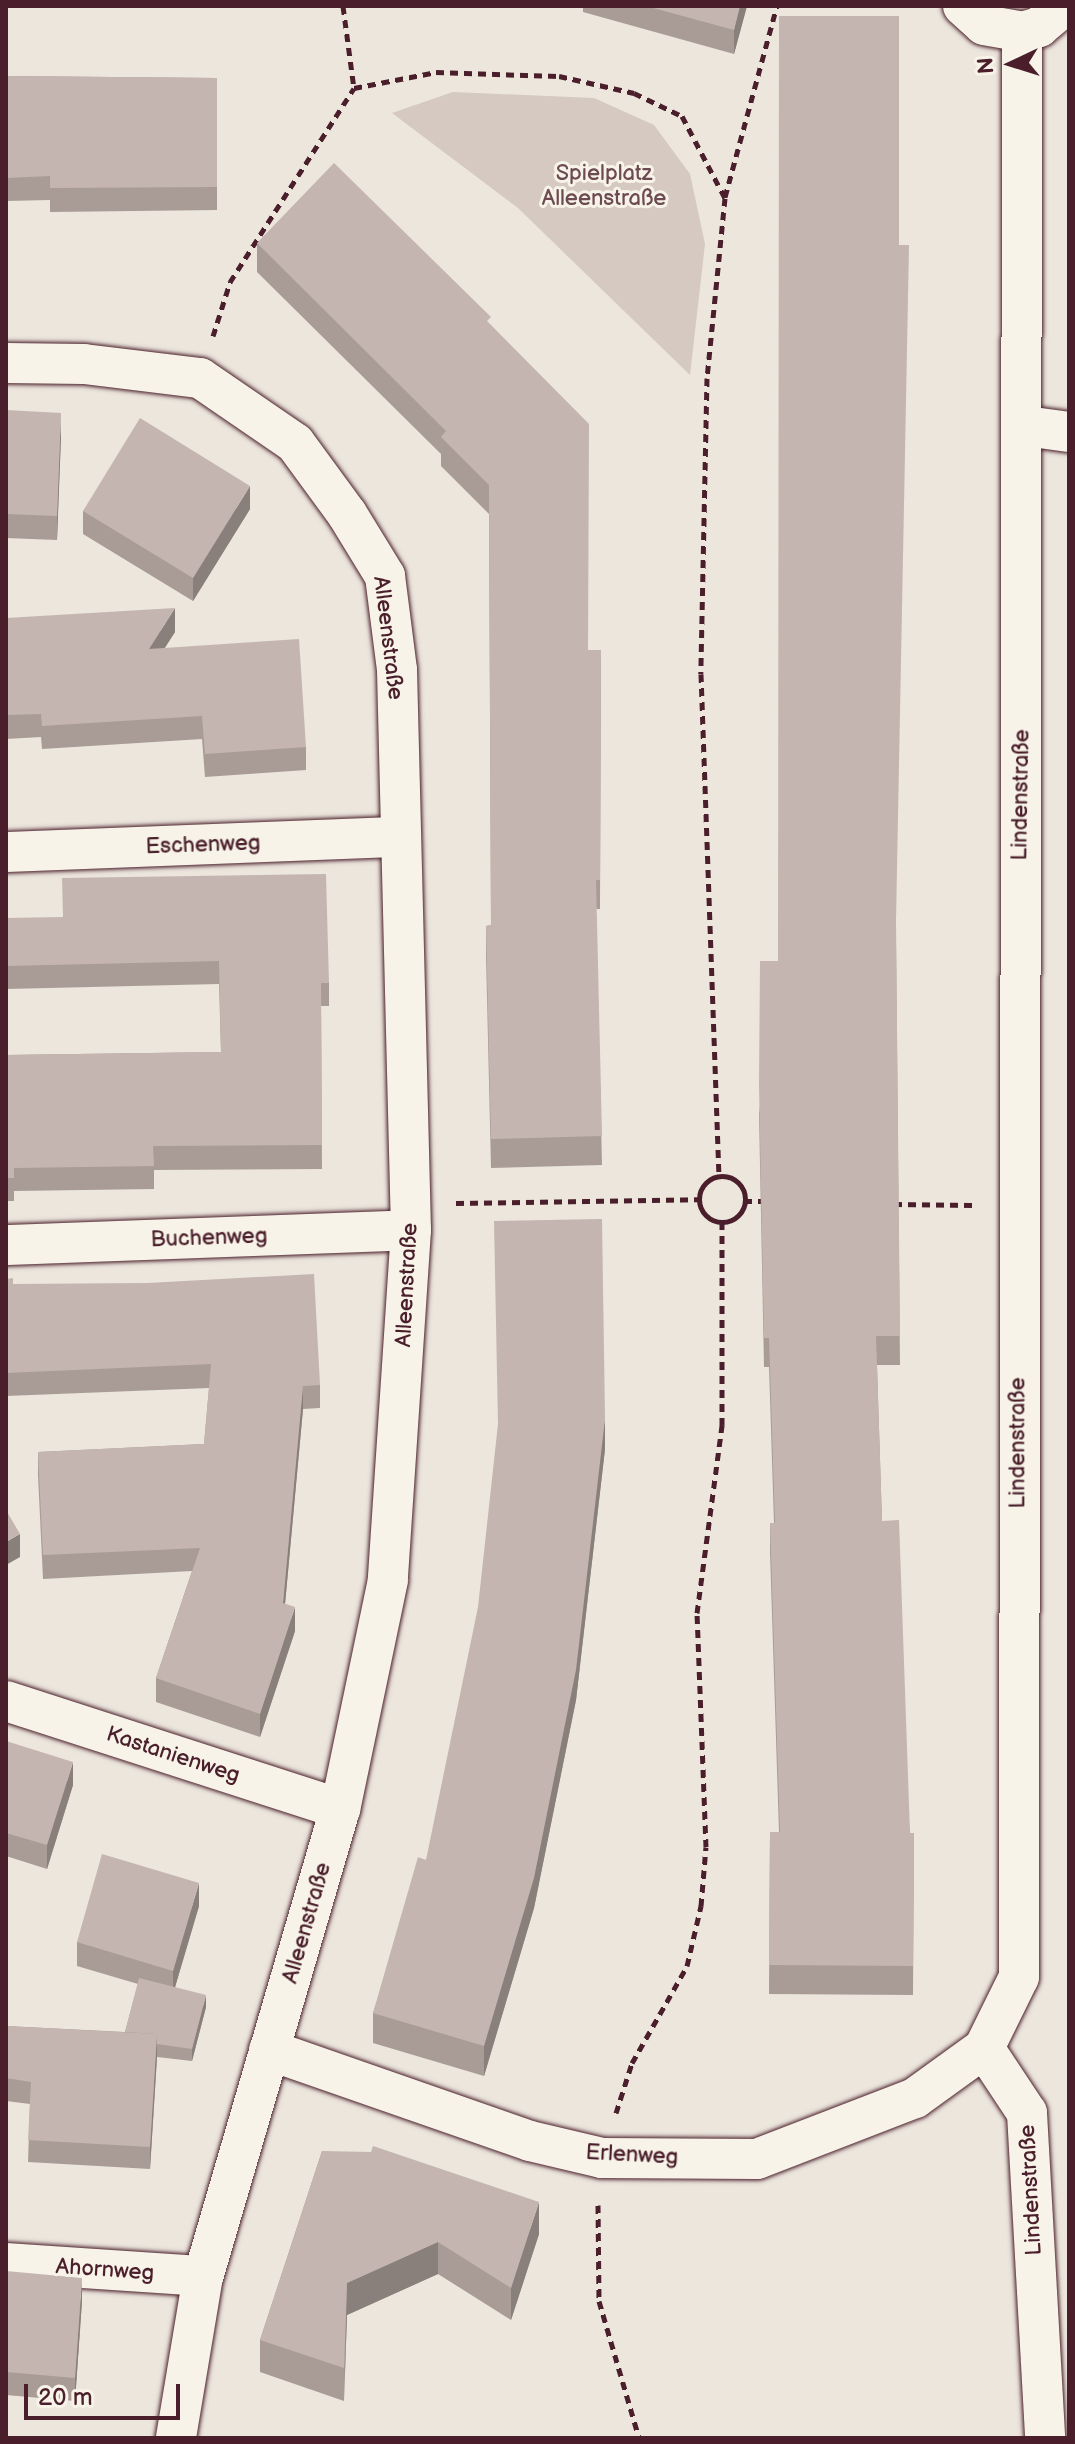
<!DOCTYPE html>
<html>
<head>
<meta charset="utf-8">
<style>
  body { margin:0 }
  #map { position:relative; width:1075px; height:2444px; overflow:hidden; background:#ece6dd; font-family:"Balsamiq Sans",sans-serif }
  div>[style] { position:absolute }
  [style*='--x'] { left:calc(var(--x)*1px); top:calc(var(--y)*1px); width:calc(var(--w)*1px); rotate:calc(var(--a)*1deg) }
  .green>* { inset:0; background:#d5c9c2 }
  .path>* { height:5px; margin-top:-2.5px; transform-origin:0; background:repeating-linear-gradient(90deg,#4a1f2b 0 8px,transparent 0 14px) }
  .path>.ring { margin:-2.5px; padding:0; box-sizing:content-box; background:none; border:5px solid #4a1f2b; border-radius:50% }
  .roads { filter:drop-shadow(0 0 2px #4a1f2b) drop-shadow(0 0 2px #4a1f2b) }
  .minor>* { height:40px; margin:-20px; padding:0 20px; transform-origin:20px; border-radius:20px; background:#f7f3e8 }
  .wall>* { inset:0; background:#a99c97 }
  .shaded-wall>* { inset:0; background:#897f7b }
  .building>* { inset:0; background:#c4b5b0 }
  span { translate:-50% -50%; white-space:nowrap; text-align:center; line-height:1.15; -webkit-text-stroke:6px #f7f3e8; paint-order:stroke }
  .park-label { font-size:22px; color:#6d4a51 }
  .street-label { font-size:22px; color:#4a1f2b }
  .frame { position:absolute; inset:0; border:8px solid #4a1f2b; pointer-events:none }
  .north { position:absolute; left:971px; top:24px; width:80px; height:80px; -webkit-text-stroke:6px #f7f3e8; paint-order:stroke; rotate:266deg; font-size:22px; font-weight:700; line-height:32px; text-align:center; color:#4a1f2b }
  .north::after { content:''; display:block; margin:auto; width:28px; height:36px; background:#4a1f2b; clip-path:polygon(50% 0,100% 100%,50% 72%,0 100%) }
  .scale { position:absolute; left:24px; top:2384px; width:156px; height:36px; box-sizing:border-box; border:4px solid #4a1f2b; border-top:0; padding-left:10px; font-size:24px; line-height:28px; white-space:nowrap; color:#4a1f2b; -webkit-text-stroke:6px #f7f3e8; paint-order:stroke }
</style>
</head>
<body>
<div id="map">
  <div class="green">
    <i style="clip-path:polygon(453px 92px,594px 98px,654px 125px,690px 174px,705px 244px,690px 375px,518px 208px,392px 113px)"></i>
  </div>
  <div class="path">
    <i style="--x:343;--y:6;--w:83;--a:82.4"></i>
    <i style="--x:354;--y:88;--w:84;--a:-11"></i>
    <i style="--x:436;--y:72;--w:123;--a:1.9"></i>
    <i style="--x:559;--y:76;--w:77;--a:12.8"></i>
    <i style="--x:634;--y:93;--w:53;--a:25.6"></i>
    <i style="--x:682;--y:116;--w:93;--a:62.3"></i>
    <i style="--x:725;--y:198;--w:181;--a:95.7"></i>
    <i style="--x:707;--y:378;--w:296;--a:91.2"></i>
    <i style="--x:701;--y:674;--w:502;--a:87.95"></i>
    <i style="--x:725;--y:197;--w:198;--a:-74.8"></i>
    <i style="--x:213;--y:336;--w:57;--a:-72.5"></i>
    <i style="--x:230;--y:282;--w:230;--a:-57.4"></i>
    <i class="ring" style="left:699px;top:1176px;width:41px;height:41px"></i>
    <i style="--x:744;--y:1201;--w:20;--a:0"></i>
    <i style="--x:456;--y:1203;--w:243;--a:-0.9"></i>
    <i style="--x:894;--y:1204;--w:78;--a:0.7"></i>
    <i style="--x:616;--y:2113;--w:52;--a:-72.3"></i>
    <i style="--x:632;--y:2063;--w:112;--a:-60.4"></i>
    <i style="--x:687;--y:1966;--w:62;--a:-76.9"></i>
    <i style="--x:701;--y:1906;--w:59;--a:-85.2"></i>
    <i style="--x:706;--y:1847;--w:234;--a:-92.2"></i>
    <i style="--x:697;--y:1613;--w:190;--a:-82.4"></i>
    <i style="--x:722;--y:1425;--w:203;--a:-90"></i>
    <i style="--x:598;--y:2205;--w:96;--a:89.4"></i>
    <i style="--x:599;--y:2301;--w:143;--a:73.7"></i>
  </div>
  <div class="roads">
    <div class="minor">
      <i style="--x:963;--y:6;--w:28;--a:42"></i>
      <i style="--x:984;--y:25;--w:39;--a:10"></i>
      <i style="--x:1022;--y:32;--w:18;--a:-16"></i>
      <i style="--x:1039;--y:27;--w:33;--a:-40"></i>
      <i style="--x:1022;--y:32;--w:1945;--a:90.09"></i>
      <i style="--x:1019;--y:1977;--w:79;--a:116.2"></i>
      <i style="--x:984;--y:2048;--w:78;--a:56.5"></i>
      <i style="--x:1027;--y:2113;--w:325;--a:86.8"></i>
      <i style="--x:6;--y:363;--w:78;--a:0.7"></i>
      <i style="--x:84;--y:364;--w:117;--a:6.9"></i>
      <i style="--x:200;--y:378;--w:115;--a:34.4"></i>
      <i style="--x:295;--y:443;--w:88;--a:53.8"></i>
      <i style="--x:347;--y:514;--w:73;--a:58.5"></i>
      <i style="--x:385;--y:576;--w:95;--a:82.7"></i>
      <i style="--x:397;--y:670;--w:560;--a:88.57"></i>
      <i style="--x:411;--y:1230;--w:351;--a:93.8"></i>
      <i style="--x:388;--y:1580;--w:234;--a:101.8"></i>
      <i style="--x:340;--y:1809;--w:487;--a:106.3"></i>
      <i style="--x:203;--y:2276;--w:164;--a:99.5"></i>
      <i style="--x:1025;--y:426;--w:44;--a:7.8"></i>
      <i style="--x:6;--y:852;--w:394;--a:-2.2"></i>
      <i style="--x:6;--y:1245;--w:405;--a:-2.1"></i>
      <i style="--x:6;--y:1701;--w:351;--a:17.9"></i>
      <i style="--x:269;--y:2050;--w:276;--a:19.2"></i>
      <i style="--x:530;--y:2141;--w:74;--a:13.3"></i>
      <i style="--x:602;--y:2158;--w:155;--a:0.4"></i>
      <i style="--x:757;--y:2159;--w:169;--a:-21.1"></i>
      <i style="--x:915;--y:2098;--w:85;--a:-35.9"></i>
      <i style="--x:6;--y:2263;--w:197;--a:3.8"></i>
    </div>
  </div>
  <div class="wall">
    <i style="clip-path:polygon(583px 6px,747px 6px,734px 54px,583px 12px)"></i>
    <i style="clip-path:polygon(6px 76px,217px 78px,217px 210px,50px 212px,50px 200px,6px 201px)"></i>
    <i style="clip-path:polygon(257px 243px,491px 325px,588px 650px,601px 650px,600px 909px,596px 909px,602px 1165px,491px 1168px,486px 955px,486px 926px,491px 925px,489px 514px,441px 466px,441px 454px,257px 272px)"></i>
    <i style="clip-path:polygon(6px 410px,61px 436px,57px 540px,6px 538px)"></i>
    <i style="clip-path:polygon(250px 509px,193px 601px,83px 534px,83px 511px)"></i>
    <i style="clip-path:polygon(6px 618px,175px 632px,164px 648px,306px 747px,306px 770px,205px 777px,202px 739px,42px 749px,41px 737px,6px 739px)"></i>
    <i style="clip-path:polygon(6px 918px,329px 983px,329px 1006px,321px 1006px,322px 1169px,154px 1170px,154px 1189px,14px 1191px,14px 1201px,6px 1201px,6px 1055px,221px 1052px,219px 984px,6px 989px)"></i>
    <i style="clip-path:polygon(896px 941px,900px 1365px,877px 1365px,882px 1521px,910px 1833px,914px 1833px,913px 1995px,769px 1994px,770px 1832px,779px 1832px,770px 1552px,770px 1523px,774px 1523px,769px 1367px,764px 1367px,759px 1114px,778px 961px)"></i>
    <i style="clip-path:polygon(1067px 1230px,1069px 1230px,1069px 1318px,1067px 1262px)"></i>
    <i style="clip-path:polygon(6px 1279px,13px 1284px,320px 1385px,320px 1408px,303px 1409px,285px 1604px,295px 1631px,260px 1737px,156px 1702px,156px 1678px,192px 1571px,43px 1579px,38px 1475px,38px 1452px,204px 1444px,209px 1388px,6px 1396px)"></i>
    <i style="clip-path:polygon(605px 1449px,576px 1700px,534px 1908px,484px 2076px,373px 2043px,373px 2013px,426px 1860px)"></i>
    <i style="clip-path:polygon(6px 1741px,73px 1785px,47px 1869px,6px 1856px)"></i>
    <i style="clip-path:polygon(199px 1906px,175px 1987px,206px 2007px,192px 2061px,157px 2057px,150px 2169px,28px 2162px,30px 2104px,6px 2101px,6px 2026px,125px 2032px,138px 1984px,77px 1966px,77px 1942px)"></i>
    <i style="clip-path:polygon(322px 2151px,539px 2234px,511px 2320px,438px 2274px,347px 2315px,344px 2401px,260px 2372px,260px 2340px)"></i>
    <i style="clip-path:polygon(6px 2271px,82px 2301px,75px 2401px,6px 2395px)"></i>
  </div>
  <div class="shaded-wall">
    <i style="clip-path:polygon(740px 6px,747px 6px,734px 54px,734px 30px)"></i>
    <i style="clip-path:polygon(61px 413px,61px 436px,57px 540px,57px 516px)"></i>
    <i style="clip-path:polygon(250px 486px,250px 509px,193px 601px,193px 578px)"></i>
    <i style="clip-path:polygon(175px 608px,175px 632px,149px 673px,149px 649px)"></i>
    <i style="clip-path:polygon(303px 1386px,303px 1409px,283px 1626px,283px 1603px)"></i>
    <i style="clip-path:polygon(605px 1419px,605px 1449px,576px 1700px,534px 1908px,484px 2076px,484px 2046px)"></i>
    <i style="clip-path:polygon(20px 1534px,20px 1557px,6px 1565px,6px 1542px)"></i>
    <i style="clip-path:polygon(295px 1607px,295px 1631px,260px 1737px,260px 1714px)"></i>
    <i style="clip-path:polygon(73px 1762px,73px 1785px,47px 1869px,47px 1845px)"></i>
    <i style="clip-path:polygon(199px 1883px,199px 1906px,173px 1994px,173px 1971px)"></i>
    <i style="clip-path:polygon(7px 1978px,7px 2000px,6px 2010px,6px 1988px)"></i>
    <i style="clip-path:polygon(206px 1995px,206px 2007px,192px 2061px,192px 2049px)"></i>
    <i style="clip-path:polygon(157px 2034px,157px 2057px,150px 2169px,150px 2147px)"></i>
    <i style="clip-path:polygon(539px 2202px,539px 2234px,511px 2320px,511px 2288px)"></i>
    <i style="clip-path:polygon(438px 2242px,438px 2274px,347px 2315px,344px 2401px,347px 2283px)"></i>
    <i style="clip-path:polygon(82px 2278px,82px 2301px,75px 2401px,75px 2378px)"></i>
  </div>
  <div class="building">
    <i style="clip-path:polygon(646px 6px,740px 6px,734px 30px)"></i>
    <i style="clip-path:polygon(779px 16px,899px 16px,899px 245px,909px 245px,896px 921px,900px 1336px,876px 1336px,882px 1521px,899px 1520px,910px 1833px,914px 1833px,913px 1966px,769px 1965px,770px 1832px,780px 1832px,770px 1523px,775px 1523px,769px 1338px,764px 1338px,759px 1085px,760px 961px,778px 961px)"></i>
    <i style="clip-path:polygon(6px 76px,217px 78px,217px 187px,50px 188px,50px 176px,6px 178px)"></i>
    <i style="clip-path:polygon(334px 163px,491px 317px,487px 321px,589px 424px,588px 650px,601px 650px,600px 880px,596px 880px,602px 1136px,491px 1139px,486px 926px,491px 925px,489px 485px,441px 437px,446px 431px,257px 243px)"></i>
    <i style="clip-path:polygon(6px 410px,61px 413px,57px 516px,6px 514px)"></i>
    <i style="clip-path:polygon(140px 418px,250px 486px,193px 578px,83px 511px)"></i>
    <i style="clip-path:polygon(175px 608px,149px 649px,299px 639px,306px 747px,205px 754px,202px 716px,42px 726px,41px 714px,6px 715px,6px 618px)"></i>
    <i style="clip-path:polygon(326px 874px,329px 983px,321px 983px,322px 1145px,153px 1146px,154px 1166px,14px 1168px,14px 1178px,6px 1178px,6px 1055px,221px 1052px,219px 961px,6px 966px,6px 918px,63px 917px,62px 878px)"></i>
    <i style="clip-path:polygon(602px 1219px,605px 1419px,576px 1670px,534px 1878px,484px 2046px,373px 2013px,418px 1857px,426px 1860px,478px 1607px,498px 1424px,494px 1221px)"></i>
    <i style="clip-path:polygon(1067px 1230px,1069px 1230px,1069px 1287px)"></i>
    <i style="clip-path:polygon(314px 1274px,320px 1385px,303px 1386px,283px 1603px,295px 1607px,260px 1714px,156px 1678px,200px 1548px,43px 1555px,38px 1452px,204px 1444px,211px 1364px,6px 1373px,6px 1279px,13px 1278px,13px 1284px,148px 1283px)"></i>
    <i style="clip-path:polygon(6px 1510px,20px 1534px,6px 1542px)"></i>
    <i style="clip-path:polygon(6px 1741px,73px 1762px,47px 1845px,6px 1833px)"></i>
    <i style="clip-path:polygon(102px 1854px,199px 1883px,173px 1971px,77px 1942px)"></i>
    <i style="clip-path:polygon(139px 1978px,206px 1995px,192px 2049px,157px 2044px,157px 2034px,125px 2032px)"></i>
    <i style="clip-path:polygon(6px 2026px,157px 2034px,150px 2147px,28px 2140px,31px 2082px,6px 2078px)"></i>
    <i style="clip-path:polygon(373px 2146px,539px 2202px,511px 2288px,438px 2242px,347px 2283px,344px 2368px,260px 2340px,322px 2151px,371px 2152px)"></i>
    <i style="clip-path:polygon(6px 2271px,82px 2278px,75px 2378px,6px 2372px)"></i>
  </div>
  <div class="park-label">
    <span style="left:604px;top:186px">Spielplatz<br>Alleenstraße</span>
  </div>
  <div class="street-label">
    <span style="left:388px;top:638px;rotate:83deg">Alleenstraße</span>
    <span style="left:1021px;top:795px;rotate:-89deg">Lindenstraße</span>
    <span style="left:203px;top:845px;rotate:-2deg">Eschenweg</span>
    <span style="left:209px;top:1238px;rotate:-2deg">Buchenweg</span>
    <span style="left:407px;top:1285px;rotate:-87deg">Alleenstraße</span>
    <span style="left:1018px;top:1443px;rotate:-90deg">Lindenstraße</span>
    <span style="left:173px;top:1755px;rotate:18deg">Kastanienweg</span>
    <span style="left:307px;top:1923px;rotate:-74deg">Alleenstraße</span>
    <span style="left:632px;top:2155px;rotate:3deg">Erlenweg</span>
    <span style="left:1031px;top:2190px;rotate:-93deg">Lindenstraße</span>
    <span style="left:105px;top:2270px;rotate:4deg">Ahornweg</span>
  </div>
  <div class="frame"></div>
  <div class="north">N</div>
  <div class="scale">20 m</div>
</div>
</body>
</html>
